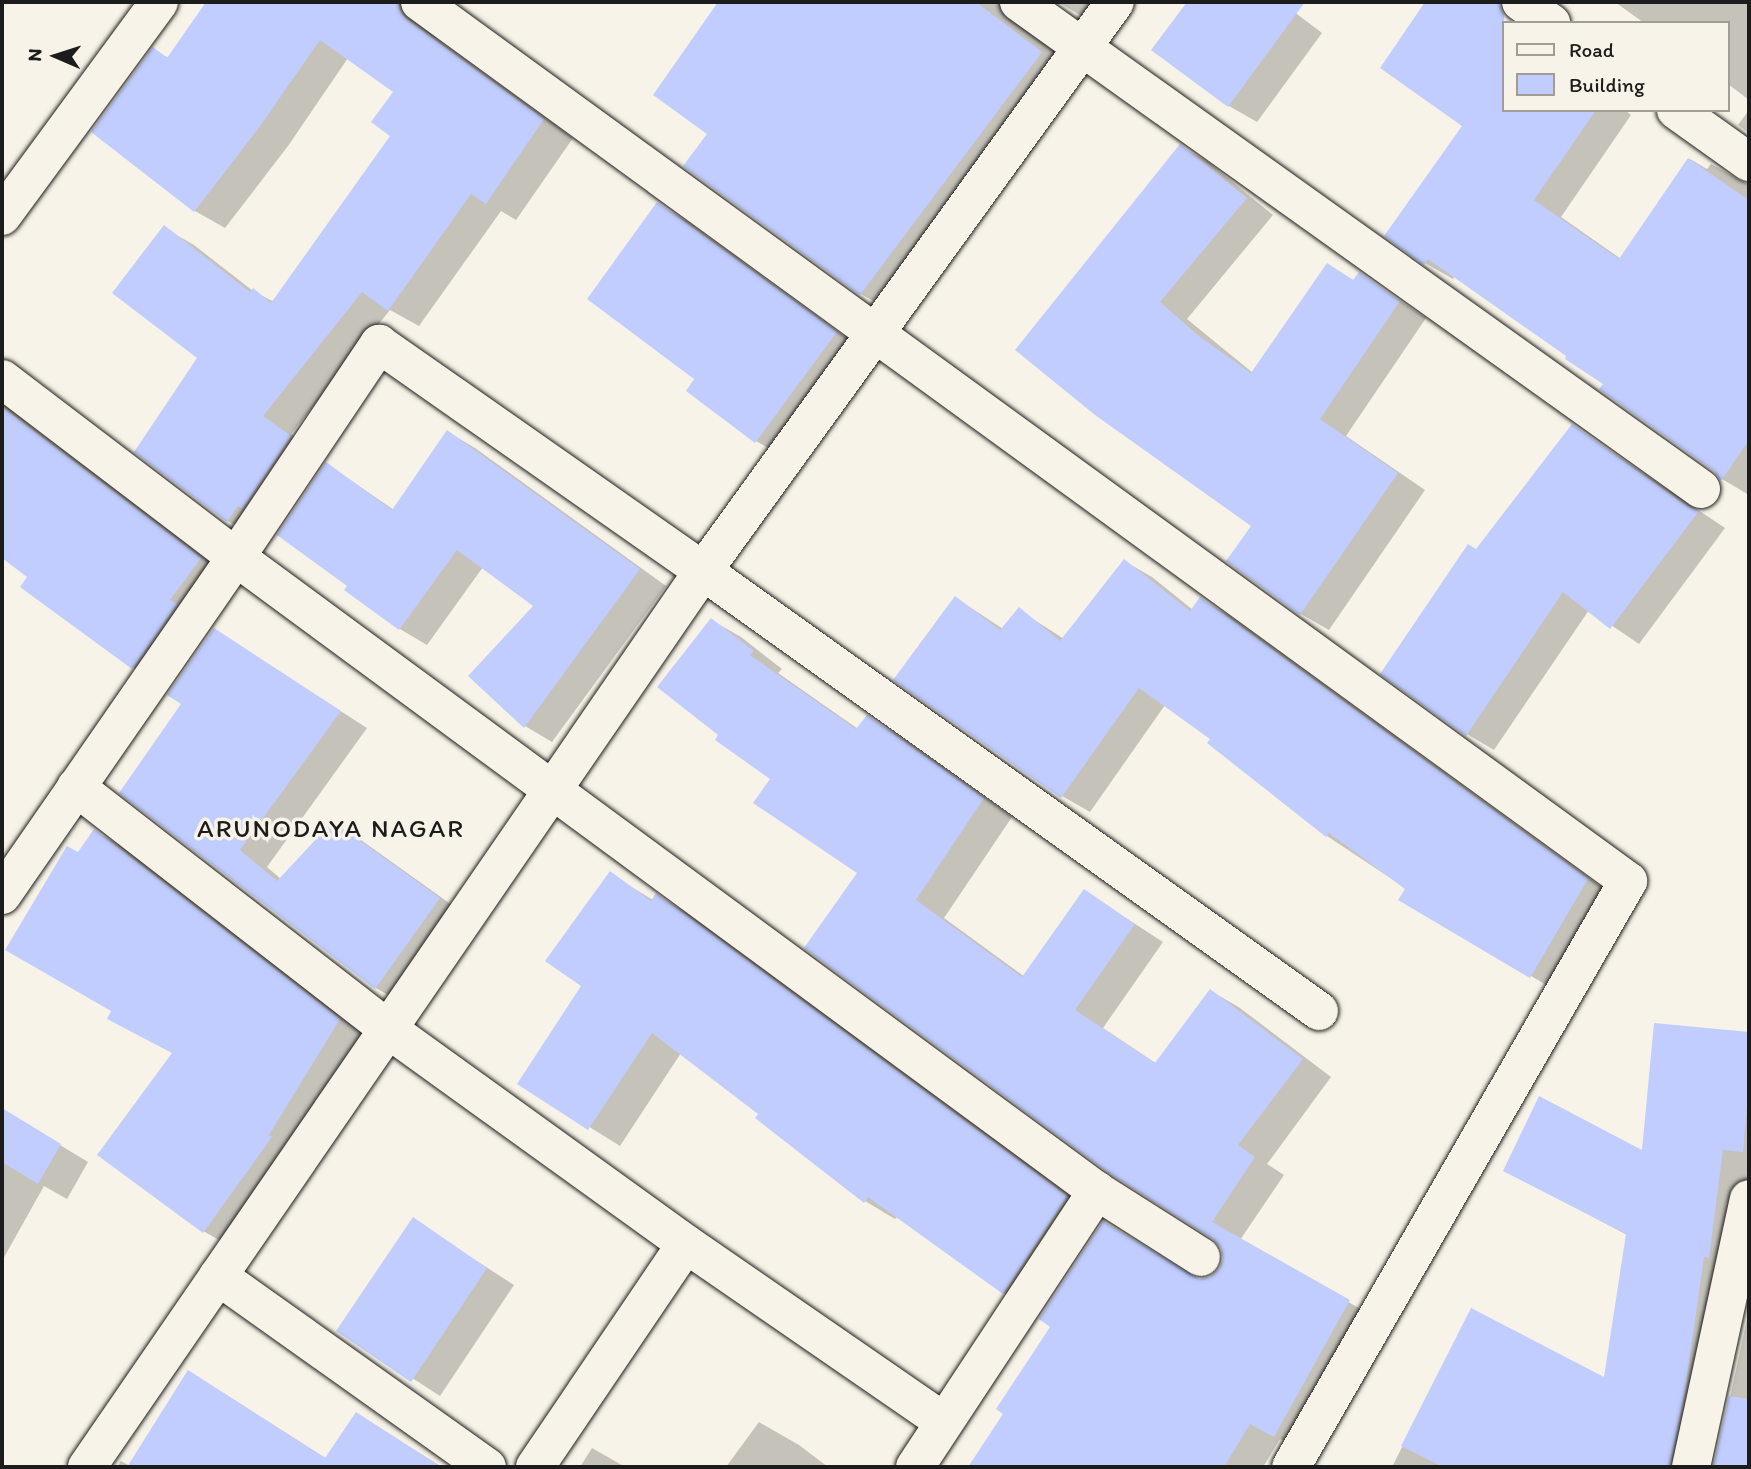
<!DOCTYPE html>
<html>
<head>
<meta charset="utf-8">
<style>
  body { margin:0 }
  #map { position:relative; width:1751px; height:1469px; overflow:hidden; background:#f7f3e8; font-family:Itim,sans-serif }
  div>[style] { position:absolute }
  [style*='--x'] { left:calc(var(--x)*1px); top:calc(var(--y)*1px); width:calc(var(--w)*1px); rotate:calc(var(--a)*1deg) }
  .shadow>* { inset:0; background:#0003 }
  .building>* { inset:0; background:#c0cdfe }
  .roads { filter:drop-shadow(0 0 2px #1c1c1c) drop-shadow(0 0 2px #1c1c1c) }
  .minor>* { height:38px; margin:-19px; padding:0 19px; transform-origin:19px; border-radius:19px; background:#f7f3e8 }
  span { translate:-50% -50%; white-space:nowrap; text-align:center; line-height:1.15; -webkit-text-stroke:7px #f7f3e8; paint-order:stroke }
  .neighbourhood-label { font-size:26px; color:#1c1c1c; letter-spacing:2px }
  .frame { position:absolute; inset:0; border:4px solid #1c1c1c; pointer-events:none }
  .legend { position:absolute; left:1502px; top:21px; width:228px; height:91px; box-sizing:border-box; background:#f7f3e8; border:2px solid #9f9d96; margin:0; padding:9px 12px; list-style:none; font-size:21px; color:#1c1c1c }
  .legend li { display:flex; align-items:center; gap:14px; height:35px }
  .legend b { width:35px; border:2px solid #9f9d96 }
  .north { position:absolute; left:21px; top:21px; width:70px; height:70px; -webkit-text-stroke:5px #f7f3e8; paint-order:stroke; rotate:273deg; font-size:19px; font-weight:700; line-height:28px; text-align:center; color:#1c1c1c }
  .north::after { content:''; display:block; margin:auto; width:24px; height:32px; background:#1c1c1c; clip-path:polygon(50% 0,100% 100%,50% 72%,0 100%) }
</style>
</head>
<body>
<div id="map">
  <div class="shadow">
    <i style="clip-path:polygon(207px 2px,417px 2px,437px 39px,573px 138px,516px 220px,501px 211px,419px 326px,390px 310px,291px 434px,319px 455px,257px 538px,228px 521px,136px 452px,200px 358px,164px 228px,194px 245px,253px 291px,274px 302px,393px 136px,395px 92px,348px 58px,288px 146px,225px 228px,195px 211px,93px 131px,154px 49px,168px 58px)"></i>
    <i style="clip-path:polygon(721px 2px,1037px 2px,1074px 66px,891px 311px,861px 294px,686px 166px,709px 133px,655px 95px)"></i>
    <i style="clip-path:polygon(1058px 2px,1120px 2px,1102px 28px)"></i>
    <i style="clip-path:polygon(1190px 2px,1281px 2px,1322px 33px,1257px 122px,1229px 106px,1154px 49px)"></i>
    <i style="clip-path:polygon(1427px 2px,1469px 2px,1504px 26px,1504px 110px,1625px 110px,1631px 115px,1561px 217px,1621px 259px,1690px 159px,1707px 169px,1711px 164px,1749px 185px,1749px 495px,1722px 479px,1715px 470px,1569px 356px,1455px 276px,1453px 279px,1425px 263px,1387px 236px,1464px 125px,1382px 68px)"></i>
    <i style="clip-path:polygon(1615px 2px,1749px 2px,1749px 100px,1728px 84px,1728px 23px,1644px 23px)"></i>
    <i style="clip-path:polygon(1749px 110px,1749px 133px,1738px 125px)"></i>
    <i style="clip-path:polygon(1180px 146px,1208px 162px,1273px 215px,1187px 319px,1253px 373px,1327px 265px,1355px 281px,1359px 274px,1426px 318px,1346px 436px,1425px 490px,1329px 630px,1301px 614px,1228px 561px,1253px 526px,1096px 413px)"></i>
    <i style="clip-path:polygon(658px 204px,685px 220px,863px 350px,784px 457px,756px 441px,697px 379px)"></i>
    <i style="clip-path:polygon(2px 381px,13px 406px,26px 422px,232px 577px,164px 685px,133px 667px,30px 576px,2px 556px)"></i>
    <i style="clip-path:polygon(1573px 426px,1725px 528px,1639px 644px,1589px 610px,1494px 750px,1467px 734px)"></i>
    <i style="clip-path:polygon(448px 432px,475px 448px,666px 586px,552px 742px,525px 726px,536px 606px,483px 567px,427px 645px,400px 629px,350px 586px,327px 464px,394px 510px)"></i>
    <i style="clip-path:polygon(1124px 561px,1152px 577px,1193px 610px,1201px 599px,1228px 615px,1615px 897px,1558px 992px,1401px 899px,1407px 889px,1327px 836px,1212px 739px,1165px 705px,1090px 812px,1062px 796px,956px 598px,1003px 629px,1019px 610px,1064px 639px)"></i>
    <i style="clip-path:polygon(711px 620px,741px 637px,782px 669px,778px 673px,858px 729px,867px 717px,896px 734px,1012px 817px,944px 918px,1025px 977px,1084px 891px,1163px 942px,1103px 1028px,1157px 1064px,1211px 991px,1240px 1008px,1331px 1077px,1267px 1164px,1284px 1175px,1240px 1240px,1378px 1319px,1304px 1452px,1280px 1439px,1263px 1467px,970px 1467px,1006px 1413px,1200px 1280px,1211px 1278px,1221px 1270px,1225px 1259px,1222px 1247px,772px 779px,720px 735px)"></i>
    <i style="clip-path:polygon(214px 630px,367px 728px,267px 867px,281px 879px,333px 823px,361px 840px,466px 915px,404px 1004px,376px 988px,122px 793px,183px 704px)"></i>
    <i style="clip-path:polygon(95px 831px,126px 849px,370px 1039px,235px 1249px,203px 1231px,174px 1054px,113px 1011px,79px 855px)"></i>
    <i style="clip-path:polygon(610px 874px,653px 900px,656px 895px,687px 913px,1097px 1215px,1034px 1310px,1004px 1293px,898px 1216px,895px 1219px,865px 1201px,760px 1114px,681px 1053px,620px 1146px,519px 1083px,583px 986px)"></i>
    <i style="clip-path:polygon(1656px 1025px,1749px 1034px,1749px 1206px,1704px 1467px,1392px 1467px,1471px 1311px,1605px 1380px,1627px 1235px,1505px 1170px,1644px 1153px)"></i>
    <i style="clip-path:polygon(2px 1110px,88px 1162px,67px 1199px,44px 1186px,2px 1261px)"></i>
    <i style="clip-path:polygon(413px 1220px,514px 1285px,440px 1396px,338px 1330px)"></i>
    <i style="clip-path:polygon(1749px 1310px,1749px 1467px,1715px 1467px)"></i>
    <i style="clip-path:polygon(222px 1392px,327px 1459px,357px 1414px,442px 1467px,117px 1467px,121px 1461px,130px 1466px)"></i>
    <i style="clip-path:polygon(759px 1422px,799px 1445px,828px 1467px,726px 1467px)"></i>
    <i style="clip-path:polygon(592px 1448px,620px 1464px,625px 1467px,580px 1467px)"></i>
  </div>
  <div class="building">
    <i style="clip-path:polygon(206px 2px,398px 2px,400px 11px,407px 20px,544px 119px,486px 204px,471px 194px,388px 311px,362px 292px,263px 416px,291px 436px,242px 509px,238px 506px,227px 522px,134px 452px,197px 358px,112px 293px,164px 225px,250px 292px,253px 288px,271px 303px,390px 136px,371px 122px,393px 92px,320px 40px,258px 129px,194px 212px,91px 132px,153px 47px,167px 58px)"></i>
    <i style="clip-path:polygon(718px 2px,976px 2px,1042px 52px,860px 295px,683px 166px,707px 134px,653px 95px)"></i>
    <i style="clip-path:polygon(1187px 2px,1305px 2px,1228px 107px,1151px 50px)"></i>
    <i style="clip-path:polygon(1425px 2px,1499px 2px,1504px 15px,1504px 110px,1596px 110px,1534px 200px,1619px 259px,1688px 158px,1749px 200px,1749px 440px,1721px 481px,1714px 471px,1599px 389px,1603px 384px,1565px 359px,1566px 356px,1428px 259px,1424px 265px,1384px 236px,1462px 126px,1380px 68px)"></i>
    <i style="clip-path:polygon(1180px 144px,1247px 198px,1160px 302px,1200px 337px,1251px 373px,1327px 263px,1353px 280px,1359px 272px,1400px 301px,1320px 419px,1398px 473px,1300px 615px,1226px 561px,1251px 526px,1095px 415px,1015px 350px)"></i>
    <i style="clip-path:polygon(657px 202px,837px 332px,755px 443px,686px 391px,694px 379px,587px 299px)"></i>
    <i style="clip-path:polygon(2px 407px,201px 558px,170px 600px,177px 604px,132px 669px,20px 587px,27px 577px,2px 558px)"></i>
    <i style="clip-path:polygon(1572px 424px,1688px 507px,1699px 511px,1610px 629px,1563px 592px,1466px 736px,1380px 674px,1468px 544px,1476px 549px)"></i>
    <i style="clip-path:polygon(447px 430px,640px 569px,524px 728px,468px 676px,533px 606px,457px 550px,399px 630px,344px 590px,347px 586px,277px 535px,326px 462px,392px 510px)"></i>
    <i style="clip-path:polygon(1124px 559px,1190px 611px,1200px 597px,1588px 879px,1530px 978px,1398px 900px,1405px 889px,1329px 833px,1326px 837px,1207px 743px,1210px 739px,1139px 688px,1061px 798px,893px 680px,955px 596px,1000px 630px,1019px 607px,1060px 641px)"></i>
    <i style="clip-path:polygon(711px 618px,754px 651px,750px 655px,856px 729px,867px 715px,984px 798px,916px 900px,1022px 977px,1084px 889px,1135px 924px,1075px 1010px,1155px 1063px,1210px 989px,1303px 1059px,1238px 1145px,1255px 1157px,1212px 1222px,1350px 1300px,1274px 1437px,1250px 1424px,1224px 1467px,968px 1467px,1003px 1414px,996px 1409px,1050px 1327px,1039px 1319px,1103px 1221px,1199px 1279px,1210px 1277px,1219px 1269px,1223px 1259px,1221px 1248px,1213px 1239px,1109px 1173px,804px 948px,857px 873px,753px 803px,770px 779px,715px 740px,718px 735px,657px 687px)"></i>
    <i style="clip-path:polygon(214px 628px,341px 711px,240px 850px,277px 881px,333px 821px,440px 898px,375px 989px,119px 793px,181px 704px,167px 695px)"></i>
    <i style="clip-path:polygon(94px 829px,340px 1019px,269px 1135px,272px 1137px,203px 1233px,97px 1155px,172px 1053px,107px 1019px,111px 1011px,5px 950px,67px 846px,78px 852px)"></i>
    <i style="clip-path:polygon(610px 871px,651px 901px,656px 893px,1067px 1196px,1003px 1294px,868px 1197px,864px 1203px,755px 1118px,758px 1114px,652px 1033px,588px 1130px,517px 1084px,581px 986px,545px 961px)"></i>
    <i style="clip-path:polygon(1654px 1023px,1749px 1032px,1749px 1084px,1743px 1152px,1723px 1150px,1709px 1258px,1704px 1257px,1685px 1390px,1670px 1467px,1443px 1467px,1401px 1446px,1471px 1308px,1604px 1377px,1626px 1234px,1503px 1171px,1539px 1096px,1642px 1150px)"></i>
    <i style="clip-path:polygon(2px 1108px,61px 1144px,38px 1184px,2px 1162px)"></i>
    <i style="clip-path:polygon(413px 1217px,487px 1268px,411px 1382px,336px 1331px)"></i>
    <i style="clip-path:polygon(188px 1370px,325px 1458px,356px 1412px,441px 1467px,127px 1467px)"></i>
    <i style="clip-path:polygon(1729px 1396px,1749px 1399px,1749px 1467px,1713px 1467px)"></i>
  </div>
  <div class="roads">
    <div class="minor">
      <i style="--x:420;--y:2;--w:1494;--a:36.04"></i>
      <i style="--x:1628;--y:881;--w:676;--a:119.9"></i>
      <i style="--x:1019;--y:2;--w:838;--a:35.53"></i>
      <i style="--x:1521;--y:2;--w:37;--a:35"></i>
      <i style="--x:1676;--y:110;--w:90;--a:35.5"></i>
      <i style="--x:2;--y:216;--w:265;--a:-53.7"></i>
      <i style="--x:2;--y:379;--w:294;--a:37.3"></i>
      <i style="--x:236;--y:557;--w:1069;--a:36.37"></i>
      <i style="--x:1097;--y:1191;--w:123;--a:32.4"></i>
      <i style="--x:76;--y:787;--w:395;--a:37.8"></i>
      <i style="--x:388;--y:1029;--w:367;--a:35.8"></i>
      <i style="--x:686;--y:1244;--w:313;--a:34.6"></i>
      <i style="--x:2;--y:895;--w:411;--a:-55.3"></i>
      <i style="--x:236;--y:557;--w:257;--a:-56.1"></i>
      <i style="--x:379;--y:344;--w:396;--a:35"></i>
      <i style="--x:703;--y:571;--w:757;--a:35.54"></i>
      <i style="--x:218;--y:1276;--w:330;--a:35.4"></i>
      <i style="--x:87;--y:1467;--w:1087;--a:-55.49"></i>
      <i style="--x:703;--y:571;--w:702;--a:-54.09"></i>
      <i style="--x:535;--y:1467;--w:269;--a:-55.9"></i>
      <i style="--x:915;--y:1467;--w:331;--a:-56.6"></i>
      <i style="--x:1691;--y:1467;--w:274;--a:-77.8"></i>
    </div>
  </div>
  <div class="neighbourhood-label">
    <span style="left:331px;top:829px">ARUNODAYA NAGAR</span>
  </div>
  <div class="frame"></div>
  <ul class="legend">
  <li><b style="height:9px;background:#f7f3e8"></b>Road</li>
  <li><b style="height:19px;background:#c0cdfe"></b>Building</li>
  </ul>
  <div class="north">N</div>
</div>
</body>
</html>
